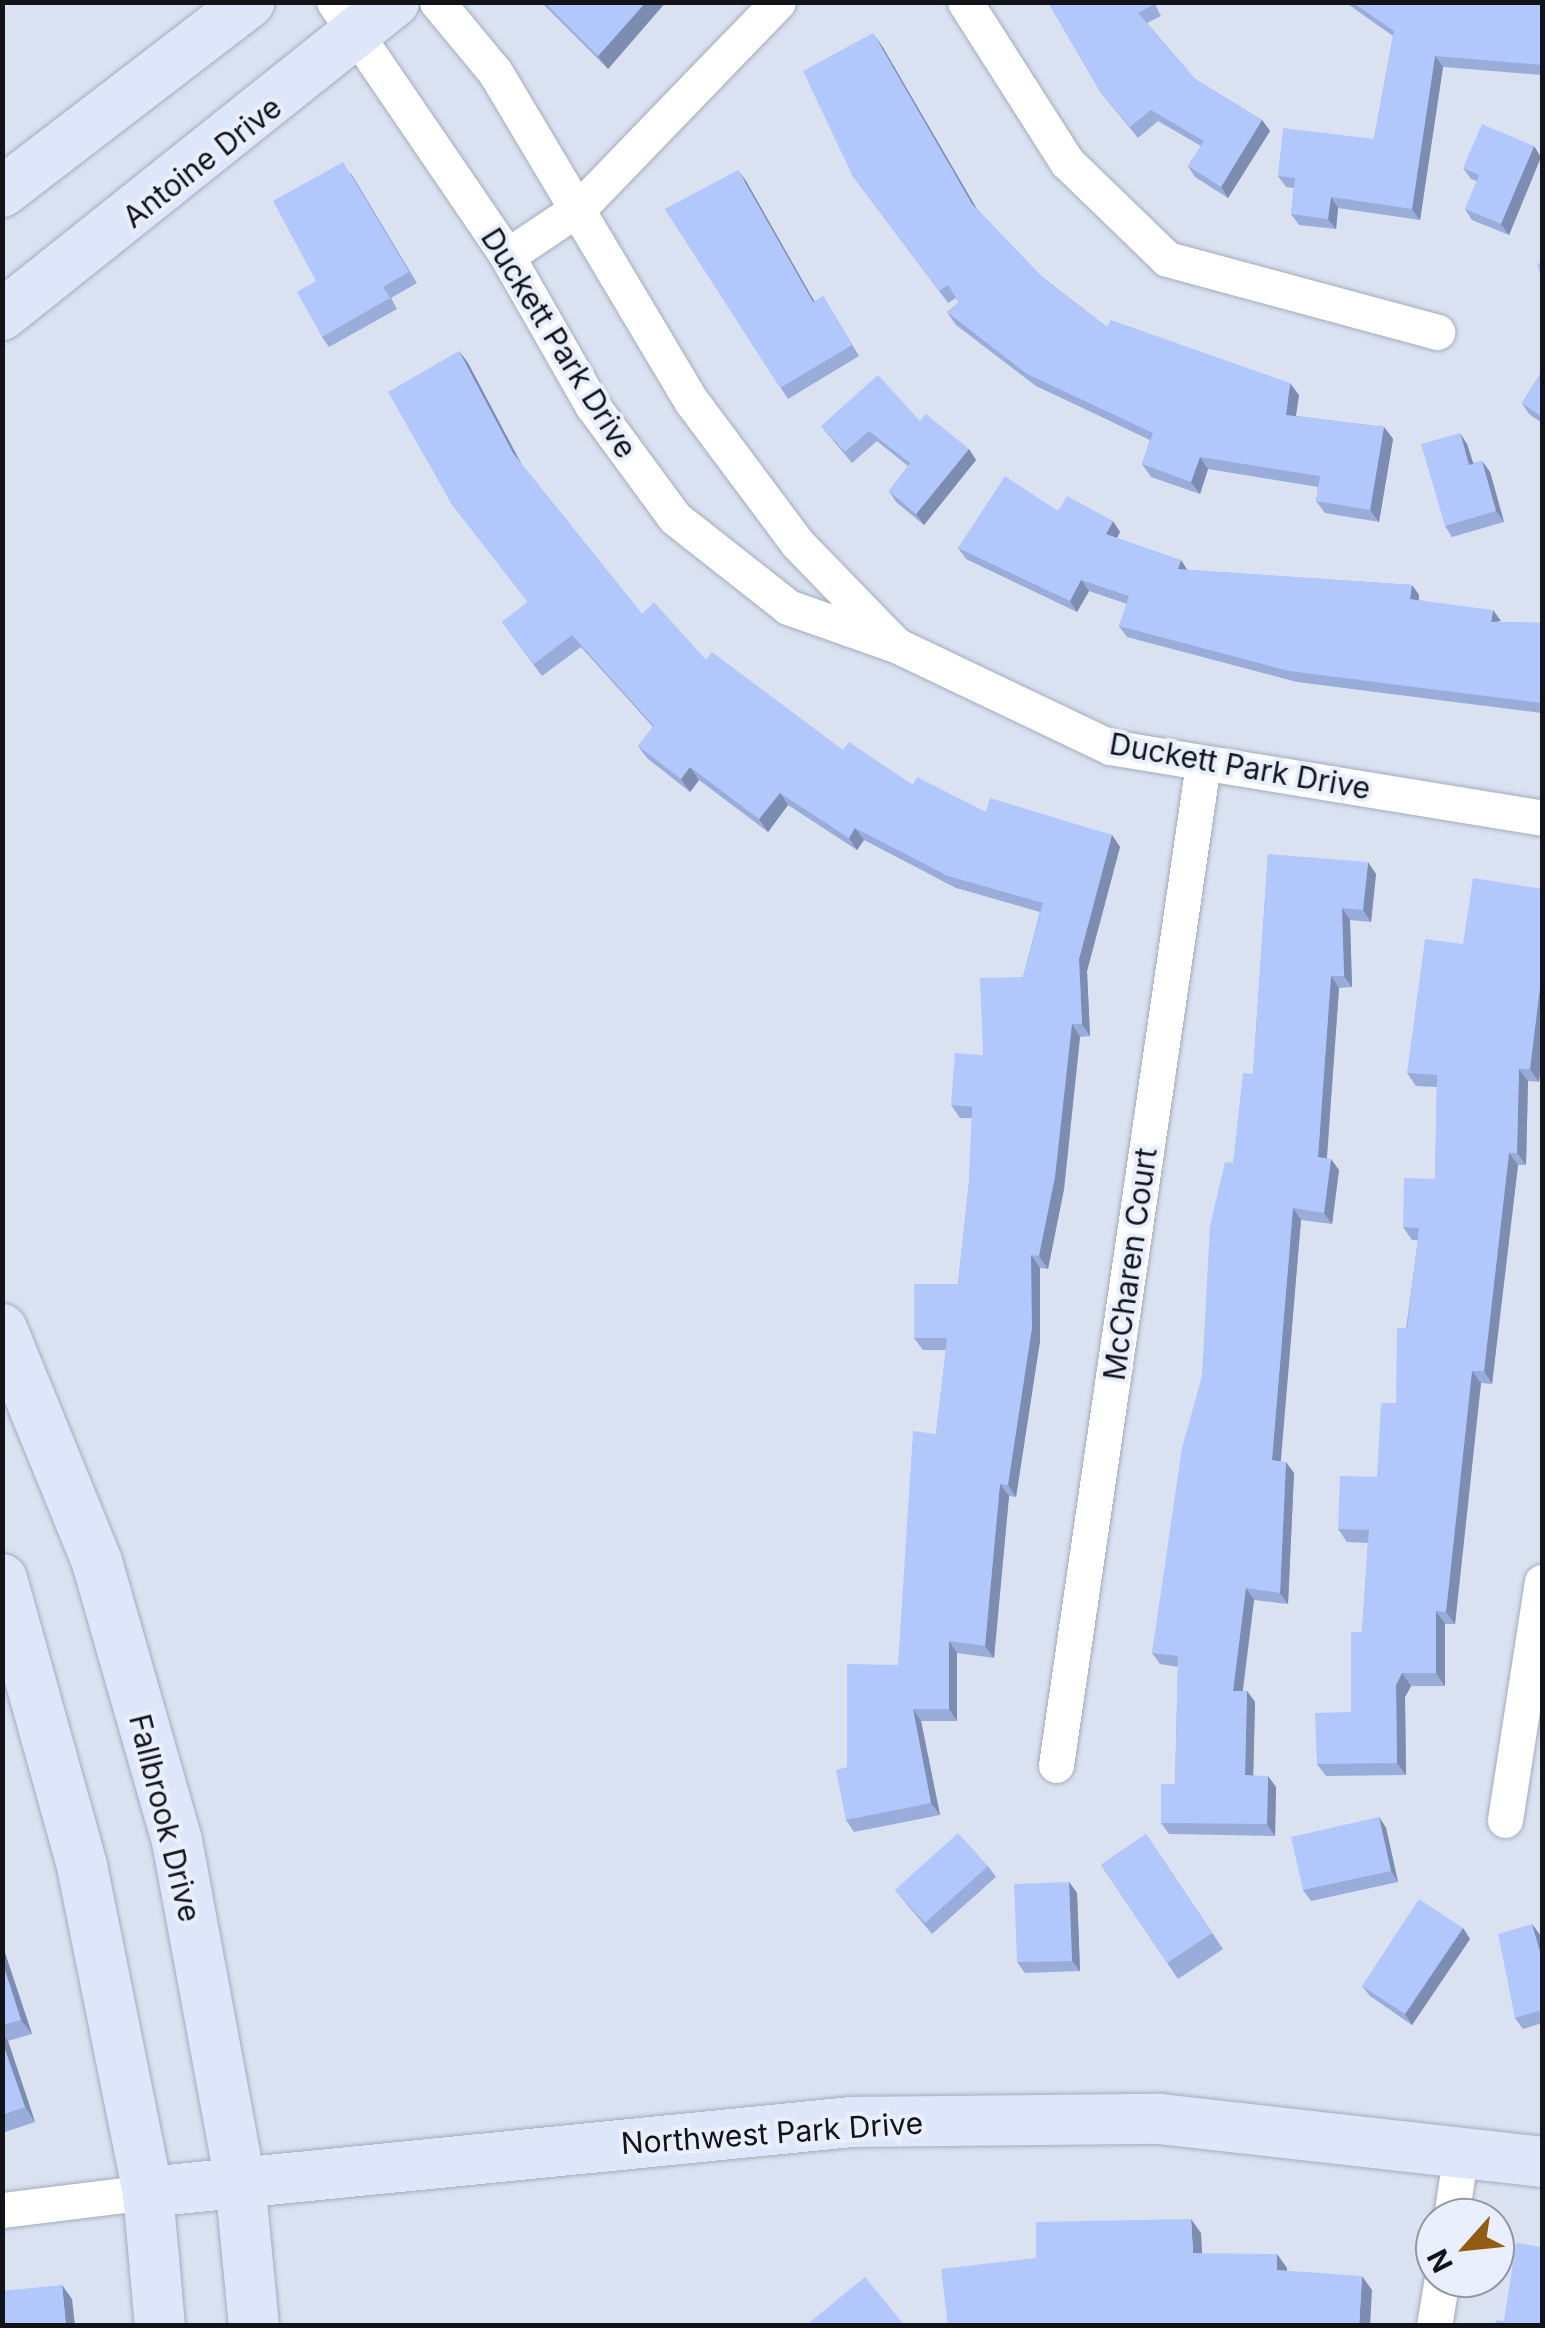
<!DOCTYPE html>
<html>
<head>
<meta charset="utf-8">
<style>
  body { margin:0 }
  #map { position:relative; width:1545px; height:2328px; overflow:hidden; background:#dae2f2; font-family:Inter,sans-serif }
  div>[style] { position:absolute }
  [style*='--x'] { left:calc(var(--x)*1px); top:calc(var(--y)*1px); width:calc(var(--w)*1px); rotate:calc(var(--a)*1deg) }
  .roads { filter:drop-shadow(0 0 2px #a5acbc) drop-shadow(0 0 2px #a5acbc) }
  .street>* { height:35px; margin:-17.5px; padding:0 17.5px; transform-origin:17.5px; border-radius:17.5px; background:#fff }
  .secondary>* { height:50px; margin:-25px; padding:0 25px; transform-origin:25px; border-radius:25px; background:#dee6f9 }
  .wall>* { inset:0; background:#99acda }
  .shaded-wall>* { inset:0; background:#7d8cb1 }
  .building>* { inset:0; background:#b2c8fd }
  span { translate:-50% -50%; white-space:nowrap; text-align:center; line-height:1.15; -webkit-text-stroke:8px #e9effc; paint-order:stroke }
  .street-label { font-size:30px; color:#111319 }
  .frame { position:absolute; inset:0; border:5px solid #111319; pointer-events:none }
  .north { position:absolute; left:1415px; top:2198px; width:100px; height:100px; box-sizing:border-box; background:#e9effc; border:2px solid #9397a1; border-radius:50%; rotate:243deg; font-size:28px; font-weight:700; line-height:40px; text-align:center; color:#111319 }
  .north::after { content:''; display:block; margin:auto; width:35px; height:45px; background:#935c14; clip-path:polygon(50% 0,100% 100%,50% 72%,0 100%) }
</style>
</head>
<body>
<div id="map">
  <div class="roads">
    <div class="street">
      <i style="--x:334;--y:2;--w:307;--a:55.7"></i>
      <i style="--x:507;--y:256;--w:172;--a:60.3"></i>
      <i style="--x:592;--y:405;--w:140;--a:53.7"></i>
      <i style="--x:675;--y:518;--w:144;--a:38.2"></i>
      <i style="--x:788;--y:607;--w:114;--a:19.4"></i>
      <i style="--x:896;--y:645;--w:237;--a:25.5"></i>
      <i style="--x:1110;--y:747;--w:438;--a:9.3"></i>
      <i style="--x:437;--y:2;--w:91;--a:50.4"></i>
      <i style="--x:495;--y:72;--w:384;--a:59.2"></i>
      <i style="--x:692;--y:402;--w:177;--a:53.3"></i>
      <i style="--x:798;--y:544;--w:135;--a:45.9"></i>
      <i style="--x:965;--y:2;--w:190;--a:57.5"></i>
      <i style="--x:1067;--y:162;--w:139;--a:44.1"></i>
      <i style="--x:1167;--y:259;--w:280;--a:15.1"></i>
      <i style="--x:507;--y:256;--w:88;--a:-33.9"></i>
      <i style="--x:580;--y:207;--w:285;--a:-46"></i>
      <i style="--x:1056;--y:1765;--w:1013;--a:-81.65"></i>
      <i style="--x:1505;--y:1820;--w:241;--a:-81.2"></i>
      <i style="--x:2;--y:2210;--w:147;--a:-7"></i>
      <i style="--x:1451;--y:2218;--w:69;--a:-81.6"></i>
      <i style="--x:1434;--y:2326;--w:49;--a:-80.5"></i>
    </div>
    <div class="secondary">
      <i style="--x:2;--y:192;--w:312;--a:-37.5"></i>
      <i style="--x:2;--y:315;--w:502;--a:-38.61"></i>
      <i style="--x:2;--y:1329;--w:252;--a:67.8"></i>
      <i style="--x:97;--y:1562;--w:290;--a:74"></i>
      <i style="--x:177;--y:1841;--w:346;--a:79.5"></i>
      <i style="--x:240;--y:2181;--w:146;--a:84.5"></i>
      <i style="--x:2;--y:1579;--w:298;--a:74.4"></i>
      <i style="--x:82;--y:1866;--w:333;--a:78.6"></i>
      <i style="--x:148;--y:2192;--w:135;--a:84.9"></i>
      <i style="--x:148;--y:2192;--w:707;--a:-5.68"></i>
      <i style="--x:852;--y:2122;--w:307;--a:-0.6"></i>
      <i style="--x:1159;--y:2119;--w:385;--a:6.4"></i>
    </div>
  </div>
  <div class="wall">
    <i style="clip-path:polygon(541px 2px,666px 2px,608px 69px)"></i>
    <i style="clip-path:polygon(1048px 2px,1154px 2px,1161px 16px,1147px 23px,1195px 79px,1262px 120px,1270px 131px,1228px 198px,1195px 177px,1188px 166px,1201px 146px,1158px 121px,1138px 138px,1101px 93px)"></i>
    <i style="clip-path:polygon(1345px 2px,1542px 2px,1542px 75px,1443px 67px,1420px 220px,1338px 208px,1336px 229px,1299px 225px,1291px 214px,1294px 188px,1286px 187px,1278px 176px,1374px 139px,1393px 36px)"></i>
    <i style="clip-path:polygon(882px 46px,976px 208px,1041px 276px,1107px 327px,1299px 395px,1296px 416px,1384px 427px,1393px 439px,1379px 522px,1325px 513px,1316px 501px,1318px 487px,1208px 469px,1200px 494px,1151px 477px,1142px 464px,1150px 440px,1036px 386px,956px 325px,947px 312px,959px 302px,956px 298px,948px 303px,852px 175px)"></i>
    <i style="clip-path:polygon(1541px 157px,1509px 235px,1472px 220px,1465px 209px,1477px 181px,1471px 179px,1463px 168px)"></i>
    <i style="clip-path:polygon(351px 173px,417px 283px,391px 298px,397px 309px,329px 347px,322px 337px,316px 281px)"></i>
    <i style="clip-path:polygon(746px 181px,814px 302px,823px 296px,859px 356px,788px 399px,665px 209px)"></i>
    <i style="clip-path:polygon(459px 351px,468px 363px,519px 461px,642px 614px,706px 660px,843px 750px,913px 785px,986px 812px,1112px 835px,1120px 847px,1087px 971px,1090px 1036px,1080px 1037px,1064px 1189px,1048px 1269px,1040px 1268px,1040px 1341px,1016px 1497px,1009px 1496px,994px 1658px,957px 1653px,957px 1721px,921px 1721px,940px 1815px,854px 1832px,846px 1820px,847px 1767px,898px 1665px,936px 1434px,946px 1350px,923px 1350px,914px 1338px,958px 1284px,969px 1183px,972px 1118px,960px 1118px,951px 1105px,983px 1055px,1023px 977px,1040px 912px,956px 888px,864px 840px,857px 850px,788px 805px,768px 832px,699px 780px,690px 792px,647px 758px,638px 746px,653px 727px,581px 647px,542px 676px,502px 622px,528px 602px,451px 503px)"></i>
    <i style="clip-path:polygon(1542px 371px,1542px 423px,1529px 414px,1522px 403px)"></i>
    <i style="clip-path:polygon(920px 421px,969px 449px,976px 460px,924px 525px,896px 502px,889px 491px,908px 466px,877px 441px,852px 463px,821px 426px)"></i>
    <i style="clip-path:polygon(1467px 444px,1473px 463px,1482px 461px,1490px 472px,1504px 522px,1452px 537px,1445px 526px)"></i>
    <i style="clip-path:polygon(1058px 511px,1120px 532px,1117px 538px,1188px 570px,1412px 585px,1419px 595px,1419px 600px,1500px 622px,1542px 623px,1542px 713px,1297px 682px,1127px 637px,1119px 626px,1127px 604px,1089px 591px,1077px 612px,966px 559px,958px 548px)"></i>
    <i style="clip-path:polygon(1268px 854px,1376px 874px,1371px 922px,1350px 920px,1352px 987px,1339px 988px,1327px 1158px,1339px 1170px,1332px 1224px,1301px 1220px,1280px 1461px,1294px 1473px,1288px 1604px,1254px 1600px,1243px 1691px,1247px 1691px,1255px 1702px,1253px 1775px,1276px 1787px,1275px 1836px,1169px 1834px,1161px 1823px,1175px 1784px,1178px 1667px,1160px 1664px,1152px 1653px,1202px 1376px,1233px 1163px,1253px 1074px)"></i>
    <i style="clip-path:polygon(1542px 889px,1542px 1052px,1539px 1082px,1528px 1081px,1526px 1165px,1518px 1165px,1492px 1384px,1481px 1383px,1455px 1624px,1445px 1624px,1445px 1686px,1411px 1686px,1405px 1697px,1406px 1775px,1326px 1776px,1317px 1764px,1351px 1712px,1362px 1632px,1368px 1543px,1347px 1542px,1338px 1529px,1377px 1477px,1396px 1403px,1418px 1240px,1412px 1240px,1403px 1227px,1435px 1179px,1437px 1087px,1416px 1086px,1407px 1073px,1463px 944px)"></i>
    <i style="clip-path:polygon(1379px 1817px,1386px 1828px,1398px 1882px,1311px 1901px,1303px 1890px)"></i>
    <i style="clip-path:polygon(1146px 1834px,1223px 1949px,1178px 1979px,1101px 1865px)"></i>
    <i style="clip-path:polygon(988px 1866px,996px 1877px,932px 1934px,895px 1890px)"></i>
    <i style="clip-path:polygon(1069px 1882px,1077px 1893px,1080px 1971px,1025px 1973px,1017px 1962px)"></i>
    <i style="clip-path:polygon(1532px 1924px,1540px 1935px,1542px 1944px,1542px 2023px,1523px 2029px,1515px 2018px)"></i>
    <i style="clip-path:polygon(1463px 1928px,1470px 1939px,1412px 2025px,1370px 1996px,1362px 1986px)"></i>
    <i style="clip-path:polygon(2px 1944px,32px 2034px,8px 2041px,35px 2122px,2px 2133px)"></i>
  </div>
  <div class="shaded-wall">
    <i style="clip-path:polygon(646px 2px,666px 2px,608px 69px,598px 56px)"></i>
    <i style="clip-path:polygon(873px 33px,882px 46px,981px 216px,972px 204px)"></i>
    <i style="clip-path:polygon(1435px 56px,1443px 67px,1420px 220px,1412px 209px)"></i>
    <i style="clip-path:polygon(1262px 120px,1270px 131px,1228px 198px,1221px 187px)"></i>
    <i style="clip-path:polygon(1534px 146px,1541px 157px,1509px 235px,1501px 224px)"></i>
    <i style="clip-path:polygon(738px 170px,746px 181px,821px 313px,813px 302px)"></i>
    <i style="clip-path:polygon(1331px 197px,1338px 208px,1336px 229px,1328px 219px)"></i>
    <i style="clip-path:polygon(459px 351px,468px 363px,522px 465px,513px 453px)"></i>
    <i style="clip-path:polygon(1290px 383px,1299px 395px,1294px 427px,1286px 415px)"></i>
    <i style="clip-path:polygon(1384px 427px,1393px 439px,1379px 522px,1370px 510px)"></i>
    <i style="clip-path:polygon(1460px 433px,1467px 444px,1477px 475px,1469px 465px)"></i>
    <i style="clip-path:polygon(969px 449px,976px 460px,924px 525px,916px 514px)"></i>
    <i style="clip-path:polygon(1200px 457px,1208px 469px,1200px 494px,1191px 482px)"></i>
    <i style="clip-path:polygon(1482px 461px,1490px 472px,1504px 522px,1496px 511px)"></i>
    <i style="clip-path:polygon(1113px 521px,1120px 532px,1113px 545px,1106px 534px)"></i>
    <i style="clip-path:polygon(1181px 560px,1188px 571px,1178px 569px)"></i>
    <i style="clip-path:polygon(1081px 580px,1089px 591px,1077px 612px,1070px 601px)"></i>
    <i style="clip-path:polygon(1412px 585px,1419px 595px,1418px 610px,1410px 599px)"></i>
    <i style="clip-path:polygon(1493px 610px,1501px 621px,1491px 622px)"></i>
    <i style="clip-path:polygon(690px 767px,699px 780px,690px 792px,681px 779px)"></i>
    <i style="clip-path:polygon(780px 793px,788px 805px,768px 832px,759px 819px)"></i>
    <i style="clip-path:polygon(855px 828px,864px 840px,857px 850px,849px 838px)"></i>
    <i style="clip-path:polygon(1112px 835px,1120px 847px,1087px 971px,1090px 1036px,1082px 1024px,1079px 959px)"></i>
    <i style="clip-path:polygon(1368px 862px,1376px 874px,1371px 922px,1363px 910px)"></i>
    <i style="clip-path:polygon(1342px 908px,1350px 920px,1352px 987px,1344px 976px)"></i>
    <i style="clip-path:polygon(1542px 971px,1542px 1052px,1539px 1082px,1530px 1069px)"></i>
    <i style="clip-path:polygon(1331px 976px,1339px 988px,1326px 1168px,1318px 1157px)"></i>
    <i style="clip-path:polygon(1072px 1024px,1080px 1037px,1064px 1189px,1048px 1269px,1039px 1256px)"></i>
    <i style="clip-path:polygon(1519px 1069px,1528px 1081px,1526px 1165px,1517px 1153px)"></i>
    <i style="clip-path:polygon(1509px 1153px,1518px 1165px,1492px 1384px,1484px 1371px)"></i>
    <i style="clip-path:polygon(1331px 1159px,1339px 1170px,1332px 1224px,1324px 1213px)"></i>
    <i style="clip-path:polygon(1293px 1208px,1301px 1220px,1280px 1471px,1272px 1460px)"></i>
    <i style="clip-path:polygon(1031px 1255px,1040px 1268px,1040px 1341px,1016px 1497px,1008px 1485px)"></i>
    <i style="clip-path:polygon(1472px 1371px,1481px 1383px,1455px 1624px,1446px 1612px)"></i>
    <i style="clip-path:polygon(1286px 1462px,1294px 1473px,1288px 1604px,1280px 1593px)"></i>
    <i style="clip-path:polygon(1000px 1484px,1009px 1496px,994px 1658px,985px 1646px)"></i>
    <i style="clip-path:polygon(1246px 1588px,1254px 1600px,1241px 1702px,1233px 1691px)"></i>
    <i style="clip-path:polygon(1436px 1611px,1445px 1624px,1445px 1686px,1436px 1673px)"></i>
    <i style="clip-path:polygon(949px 1641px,957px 1653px,957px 1721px,949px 1709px)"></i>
    <i style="clip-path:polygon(1402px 1673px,1411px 1686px,1405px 1697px,1406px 1775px,1397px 1763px,1396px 1685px)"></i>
    <i style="clip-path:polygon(1247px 1691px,1255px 1702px,1253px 1786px,1245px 1775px)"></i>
    <i style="clip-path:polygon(913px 1709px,921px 1721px,940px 1815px,931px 1803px)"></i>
    <i style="clip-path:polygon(1268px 1776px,1276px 1787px,1275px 1836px,1267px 1824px)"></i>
    <i style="clip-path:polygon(1379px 1817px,1386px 1828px,1398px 1882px,1391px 1871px)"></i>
    <i style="clip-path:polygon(1069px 1882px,1077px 1893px,1080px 1971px,1072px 1961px)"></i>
    <i style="clip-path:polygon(1532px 1924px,1540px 1935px,1542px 1944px,1542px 1959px)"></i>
    <i style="clip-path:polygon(1463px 1928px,1470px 1939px,1412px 2025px,1405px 2014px)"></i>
    <i style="clip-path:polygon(2px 1944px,32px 2034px,21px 2020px,2px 1961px)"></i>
    <i style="clip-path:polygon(2px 2034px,8px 2041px,35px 2122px,25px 2107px,2px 2041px)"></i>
    <i style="clip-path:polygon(1191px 2219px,1201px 2233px,1203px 2267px,1193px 2253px)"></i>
    <i style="clip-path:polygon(1277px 2254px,1287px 2268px,1287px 2284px,1277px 2270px)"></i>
    <i style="clip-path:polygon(1362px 2276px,1372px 2290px,1370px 2326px,1359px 2326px)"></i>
    <i style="clip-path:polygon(62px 2285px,72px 2299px,75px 2326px,66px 2326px)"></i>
  </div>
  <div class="building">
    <i style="clip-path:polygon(544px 2px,646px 2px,598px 56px)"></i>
    <i style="clip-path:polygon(1048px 2px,1152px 2px,1153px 5px,1138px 13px,1195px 79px,1262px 120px,1221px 187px,1188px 166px,1204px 141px,1151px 110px,1130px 127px,1101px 93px)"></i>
    <i style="clip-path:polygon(1352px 2px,1542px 2px,1542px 65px,1435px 56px,1412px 209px,1331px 197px,1328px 219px,1291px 214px,1295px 178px,1278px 176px,1283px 128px,1374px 139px,1394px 31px)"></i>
    <i style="clip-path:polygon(873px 33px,972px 204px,1041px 276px,1107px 327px,1111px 320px,1290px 383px,1286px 415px,1384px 427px,1370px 510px,1316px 501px,1320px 476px,1200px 457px,1191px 482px,1142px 464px,1153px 433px,1027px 374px,947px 312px,959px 302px,948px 285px,939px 291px,852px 175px,803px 71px)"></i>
    <i style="clip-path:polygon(1482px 124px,1534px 146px,1501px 224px,1465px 209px,1479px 175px,1463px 168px)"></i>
    <i style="clip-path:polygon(343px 162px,409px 272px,383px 287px,390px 298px,322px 337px,297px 292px,316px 281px,273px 201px)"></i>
    <i style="clip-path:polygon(738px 170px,813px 302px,823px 296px,852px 345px,780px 388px,665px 209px)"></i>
    <i style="clip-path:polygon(1542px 262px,1542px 280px,1537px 264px)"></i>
    <i style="clip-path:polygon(459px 351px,513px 453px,642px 614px,654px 602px,706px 660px,712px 652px,843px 750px,849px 742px,913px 785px,917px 777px,986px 812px,990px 798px,1112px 835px,1079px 959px,1082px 1024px,1072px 1024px,1055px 1177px,1039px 1256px,1031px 1255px,1032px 1328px,1008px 1485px,1000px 1484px,985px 1646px,949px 1641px,949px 1709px,913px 1709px,931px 1803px,846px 1820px,836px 1770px,847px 1767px,847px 1664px,898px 1665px,913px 1431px,936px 1434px,947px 1338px,914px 1338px,914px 1284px,958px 1284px,969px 1183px,972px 1107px,951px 1105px,955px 1053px,983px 1055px,980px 978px,1023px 977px,1043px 903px,948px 876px,855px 828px,849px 838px,780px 793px,759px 819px,690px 767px,681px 779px,638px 746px,654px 726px,572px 635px,534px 664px,502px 622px,528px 602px,451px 503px,388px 392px)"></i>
    <i style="clip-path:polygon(1542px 371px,1542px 417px,1522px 403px)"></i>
    <i style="clip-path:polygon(878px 375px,920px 421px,926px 414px,969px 449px,916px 514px,889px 491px,910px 463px,869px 431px,845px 452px,821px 426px)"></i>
    <i style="clip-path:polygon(1460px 433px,1469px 465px,1482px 461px,1496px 511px,1445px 526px,1421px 444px)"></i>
    <i style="clip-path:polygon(1005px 476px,1058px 511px,1067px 496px,1113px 521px,1106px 534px,1181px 560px,1178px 569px,1412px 585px,1410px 599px,1493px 610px,1491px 622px,1542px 623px,1542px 703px,1289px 671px,1119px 626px,1129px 596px,1081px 580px,1070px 601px,958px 548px)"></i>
    <i style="clip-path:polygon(1268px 854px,1368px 862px,1363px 910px,1342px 908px,1344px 976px,1331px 976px,1318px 1157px,1331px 1159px,1324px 1213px,1293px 1208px,1272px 1460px,1286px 1462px,1280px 1593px,1246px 1588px,1233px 1691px,1247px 1691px,1245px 1775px,1268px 1776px,1267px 1824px,1161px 1823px,1161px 1784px,1175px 1784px,1178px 1656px,1152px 1653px,1182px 1448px,1202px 1376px,1210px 1226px,1225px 1162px,1233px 1163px,1243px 1073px,1253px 1074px)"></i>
    <i style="clip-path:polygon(1473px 878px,1542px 889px,1542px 971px,1530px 1069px,1519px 1069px,1517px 1153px,1509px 1153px,1484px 1371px,1472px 1371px,1446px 1612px,1436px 1611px,1436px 1673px,1402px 1673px,1396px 1685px,1397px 1763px,1317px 1764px,1315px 1713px,1351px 1712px,1351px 1632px,1362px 1632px,1369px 1530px,1338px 1529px,1340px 1476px,1377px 1477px,1381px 1403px,1396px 1403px,1397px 1328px,1407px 1328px,1419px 1228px,1403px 1227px,1404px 1178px,1435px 1179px,1437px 1075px,1407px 1073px,1425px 939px,1463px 944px)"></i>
    <i style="clip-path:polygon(1379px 1817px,1391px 1871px,1303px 1890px,1291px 1837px)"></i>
    <i style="clip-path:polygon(958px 1833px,988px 1866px,925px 1923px,895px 1890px)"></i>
    <i style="clip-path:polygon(1146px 1834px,1212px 1933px,1167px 1963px,1101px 1865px)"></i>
    <i style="clip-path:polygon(1069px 1882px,1072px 1961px,1017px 1962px,1014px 1884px)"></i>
    <i style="clip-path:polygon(1419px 1899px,1463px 1928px,1405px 2014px,1362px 1986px)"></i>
    <i style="clip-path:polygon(1532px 1924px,1542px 1959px,1542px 2010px,1515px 2018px,1498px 1934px)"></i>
    <i style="clip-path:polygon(2px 1961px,21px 2020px,2px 2025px)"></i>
    <i style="clip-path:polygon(2px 2041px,25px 2107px,2px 2115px)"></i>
    <i style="clip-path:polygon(1191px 2219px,1193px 2253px,1277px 2254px,1277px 2270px,1362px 2276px,1359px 2326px,1067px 2326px,1067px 2324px,1053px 2326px,948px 2326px,941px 2269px,1036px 2258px,1036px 2222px)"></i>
    <i style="clip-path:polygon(1516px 2243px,1542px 2247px,1542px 2326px,1495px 2326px,1496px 2320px,1504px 2321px)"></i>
    <i style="clip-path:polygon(865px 2277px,905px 2326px,812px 2326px,810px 2322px)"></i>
    <i style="clip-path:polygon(62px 2285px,66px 2326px,2px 2326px,2px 2291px)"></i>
  </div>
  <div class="street-label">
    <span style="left:202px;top:162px;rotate:-38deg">Antoine Drive</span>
    <span style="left:559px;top:343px;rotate:58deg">Duckett Park Drive</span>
    <span style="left:1240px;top:766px;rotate:10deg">Duckett Park Drive</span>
    <span style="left:1130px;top:1264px;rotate:-82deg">McCharen Court</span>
    <span style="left:165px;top:1818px;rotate:76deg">Fallbrook Drive</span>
    <span style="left:772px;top:2133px;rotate:-4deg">Northwest Park Drive</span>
  </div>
  <div class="frame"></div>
  <div class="north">N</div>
</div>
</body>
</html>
